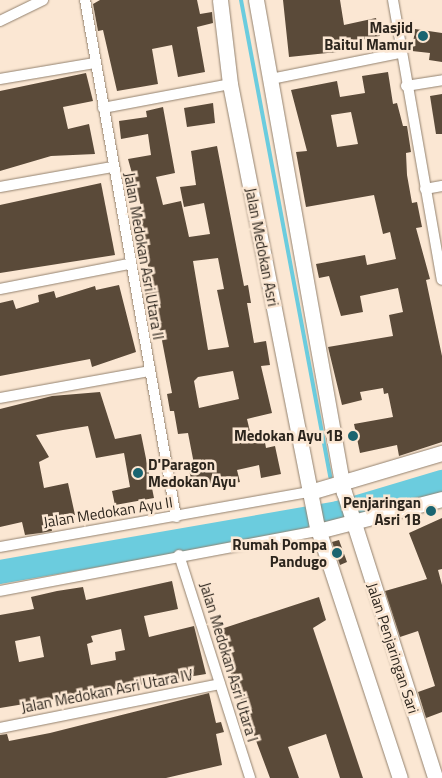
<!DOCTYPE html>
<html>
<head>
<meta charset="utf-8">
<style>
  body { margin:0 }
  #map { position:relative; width:442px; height:778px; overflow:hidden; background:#fbe7d3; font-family:"Titillium Web",sans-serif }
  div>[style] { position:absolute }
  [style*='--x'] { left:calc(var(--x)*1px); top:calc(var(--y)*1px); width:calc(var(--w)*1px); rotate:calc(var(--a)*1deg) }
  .stream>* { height:4px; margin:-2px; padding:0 2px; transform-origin:2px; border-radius:2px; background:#6bccde }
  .river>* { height:24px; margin:-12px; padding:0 12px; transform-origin:12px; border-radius:12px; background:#6bccde }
  .building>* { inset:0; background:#5a4a39 }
  .roads { filter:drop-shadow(0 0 1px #93826f) drop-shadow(0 0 1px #93826f) }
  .street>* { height:10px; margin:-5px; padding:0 5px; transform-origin:5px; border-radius:5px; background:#fff }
  .secondary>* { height:15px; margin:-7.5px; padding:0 7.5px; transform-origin:7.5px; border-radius:7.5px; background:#fff }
  .dots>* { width:14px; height:14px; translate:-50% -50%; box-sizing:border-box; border:2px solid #fbe7d3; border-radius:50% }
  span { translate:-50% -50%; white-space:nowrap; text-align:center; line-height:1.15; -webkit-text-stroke:5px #fbe7d3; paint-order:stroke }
  .poi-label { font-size:15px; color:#2c251d; font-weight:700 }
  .right { translate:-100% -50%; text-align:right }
  .left { translate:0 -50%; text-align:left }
  .street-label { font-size:15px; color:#2c251d }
</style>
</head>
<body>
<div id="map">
  <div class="stream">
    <i style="--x:241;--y:0;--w:485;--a:79.4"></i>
  </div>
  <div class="river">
    <i style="--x:0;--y:572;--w:343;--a:-9.9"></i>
    <i style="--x:338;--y:513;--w:109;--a:-16.6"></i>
  </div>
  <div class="building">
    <i style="clip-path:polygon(100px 0,197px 0,200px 14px,212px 12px,213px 23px,197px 27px,205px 72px,178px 77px,172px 45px,152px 49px,158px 84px,117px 91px,103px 30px,98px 31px,93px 4px)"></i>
    <i style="clip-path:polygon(283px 0,340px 0,344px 25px,376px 18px,380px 36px,357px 41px,358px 46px,337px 52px,289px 57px)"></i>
    <i style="clip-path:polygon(415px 29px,442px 33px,442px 62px,429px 60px,430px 53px,412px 51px)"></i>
    <i style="clip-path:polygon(evenodd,388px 72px,393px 104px,397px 103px,403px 126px,407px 126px,411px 152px,406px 153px,407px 175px,412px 203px,417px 202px,422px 227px,416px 228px,430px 279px,426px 280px,442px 356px,442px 442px,399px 456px,397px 445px,360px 453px,354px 424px,393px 417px,388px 393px,384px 394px,383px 388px,360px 392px,362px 400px,342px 405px,328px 347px,393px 336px,389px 315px,403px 312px,398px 288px,360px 296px,363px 312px,341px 316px,329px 276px,319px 278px,316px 264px,365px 255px,367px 265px,396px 259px,390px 232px,383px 234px,374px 195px,306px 207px,296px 152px,307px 151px,291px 90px,337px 81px,340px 97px,365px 93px,362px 76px,388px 72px,351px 112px,358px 144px,337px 147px,331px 115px,351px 112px)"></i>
    <i style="clip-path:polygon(86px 73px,93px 101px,63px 107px,68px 129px,89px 124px,95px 154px,51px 156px,0 171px,0 91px)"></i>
    <i style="clip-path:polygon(442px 94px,442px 134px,436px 134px,430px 96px)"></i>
    <i style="clip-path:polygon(213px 103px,215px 123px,187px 127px,184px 108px)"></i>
    <i style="clip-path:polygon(evenodd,163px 107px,175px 173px,156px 177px,163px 205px,181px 201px,189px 237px,210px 234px,204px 203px,184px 207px,180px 187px,196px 185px,191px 151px,217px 146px,244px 286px,248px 285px,251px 303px,247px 303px,254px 343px,266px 341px,270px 365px,261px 366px,272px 413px,247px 419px,252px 440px,264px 437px,266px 448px,275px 446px,281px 474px,261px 478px,259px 465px,237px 470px,240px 482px,200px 489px,199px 483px,192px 485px,188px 465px,194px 464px,188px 433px,178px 434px,174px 411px,170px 411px,167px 394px,172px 393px,160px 330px,156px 330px,153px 308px,148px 309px,144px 285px,151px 284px,147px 260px,132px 211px,142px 209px,128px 159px,151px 155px,148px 134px,121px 139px,119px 121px,147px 117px,146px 111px,163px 107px,218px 258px,224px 289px,217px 290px,229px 347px,208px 350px,193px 261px,218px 258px,163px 107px,233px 371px,239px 399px,199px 408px,194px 381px,198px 377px,233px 371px)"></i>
    <i style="clip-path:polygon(101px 183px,115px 255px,0 273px,0 205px)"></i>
    <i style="clip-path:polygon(119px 285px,136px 352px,92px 367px,90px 359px,0 376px,0 303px,13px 300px,16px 309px,39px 302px,38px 295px,54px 291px,56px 298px,95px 286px,96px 290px)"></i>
    <i style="clip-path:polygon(100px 392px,115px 439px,141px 434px,154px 498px,115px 505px,112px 491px,130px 487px,124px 453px,96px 458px,88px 426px,63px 430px,36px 435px,49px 457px,39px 462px,44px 488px,68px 483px,75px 515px,50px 520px,52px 531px,41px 533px,25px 535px,22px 522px,0 527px,0 409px,52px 396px)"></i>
    <i style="clip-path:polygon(442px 518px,442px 569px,438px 570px,442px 585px,442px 712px,426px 718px,418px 692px,435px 686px,418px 631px,400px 637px,385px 591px,427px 579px,409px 533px)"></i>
    <i style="clip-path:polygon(339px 540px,347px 562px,340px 565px,332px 542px)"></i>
    <i style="clip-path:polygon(evenodd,172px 581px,178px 609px,144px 616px,149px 637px,194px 626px,206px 674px,0 708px,0 615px,34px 609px,31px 597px,57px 591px,83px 587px,86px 600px,172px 581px,121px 629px,125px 650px,115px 652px,116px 660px,91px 665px,87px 644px,93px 642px,91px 636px,121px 629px,172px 581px,40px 636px,44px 657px,19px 662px,15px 641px,40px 636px)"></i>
    <i style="clip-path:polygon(319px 597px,326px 620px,313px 628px,363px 778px,340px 778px,326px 734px,288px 747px,299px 778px,270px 778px,215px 631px)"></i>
    <i style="clip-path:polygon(209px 693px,216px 723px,221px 722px,224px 732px,216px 734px,222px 765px,166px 778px,0 778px,0 735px,7px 734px,9px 741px,50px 733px)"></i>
  </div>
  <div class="roads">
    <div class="street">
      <i style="--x:85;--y:0;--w:525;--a:80.02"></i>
      <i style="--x:393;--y:0;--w:284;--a:80.1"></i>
      <i style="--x:0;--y:21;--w:48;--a:-26"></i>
      <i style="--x:0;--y:79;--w:96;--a:-9.6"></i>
      <i style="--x:271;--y:79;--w:132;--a:-11.4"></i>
      <i style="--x:406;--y:86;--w:36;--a:-9"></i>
      <i style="--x:103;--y:108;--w:129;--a:-10.7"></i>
      <i style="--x:0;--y:187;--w:114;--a:-10.1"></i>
      <i style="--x:425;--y:189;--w:17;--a:-10"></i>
      <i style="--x:0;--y:289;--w:131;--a:-11"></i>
      <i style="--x:0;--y:398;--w:152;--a:-10.2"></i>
      <i style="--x:0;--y:547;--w:315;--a:-10.1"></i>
      <i style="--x:179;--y:555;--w:234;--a:72.3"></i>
      <i style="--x:0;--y:591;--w:324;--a:-10.7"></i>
      <i style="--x:0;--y:728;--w:224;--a:-11.3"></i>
    </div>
    <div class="secondary">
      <i style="--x:220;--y:0;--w:85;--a:83.2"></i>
      <i style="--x:230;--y:84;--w:450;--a:78.9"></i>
      <i style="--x:317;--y:526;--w:265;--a:71.8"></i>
      <i style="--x:256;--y:0;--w:500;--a:79.9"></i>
      <i style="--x:344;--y:492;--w:300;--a:72.3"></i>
      <i style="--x:310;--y:492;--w:138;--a:-16.5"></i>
      <i style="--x:318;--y:531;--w:128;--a:-14.5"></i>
    </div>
  </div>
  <div class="dots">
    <i style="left:423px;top:36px;background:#1a6470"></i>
    <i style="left:353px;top:436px;background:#1a6470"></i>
    <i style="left:138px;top:473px;background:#1a6470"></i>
    <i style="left:431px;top:511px;background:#1a6470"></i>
    <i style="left:337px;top:553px;background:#1a6470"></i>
  </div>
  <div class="poi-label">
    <span class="right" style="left:413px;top:36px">Masjid<br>Baitul Mamur</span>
    <span class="right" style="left:343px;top:436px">Medokan Ayu 1B</span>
    <span class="left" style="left:148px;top:473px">D'Paragon<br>Medokan Ayu</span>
    <span class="right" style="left:421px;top:511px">Penjaringan<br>Asri 1B</span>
    <span class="right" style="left:327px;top:553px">Rumah Pompa<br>Pandugo</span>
  </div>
  <div class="street-label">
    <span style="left:262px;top:247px;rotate:79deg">Jalan Medokan Asri</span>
    <span style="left:144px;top:256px;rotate:80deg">Jalan Medokan Asri Utara II</span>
    <span style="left:108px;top:512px;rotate:-9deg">Jalan Medokan Ayu II</span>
    <span style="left:393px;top:648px;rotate:72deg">Jalan Penjaringan Sari</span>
    <span style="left:229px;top:662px;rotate:73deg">Jalan Medokan Asri Utara I</span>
    <span style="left:107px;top:691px;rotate:-11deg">Jalan Medokan Asri Utara IV</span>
  </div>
</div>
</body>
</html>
